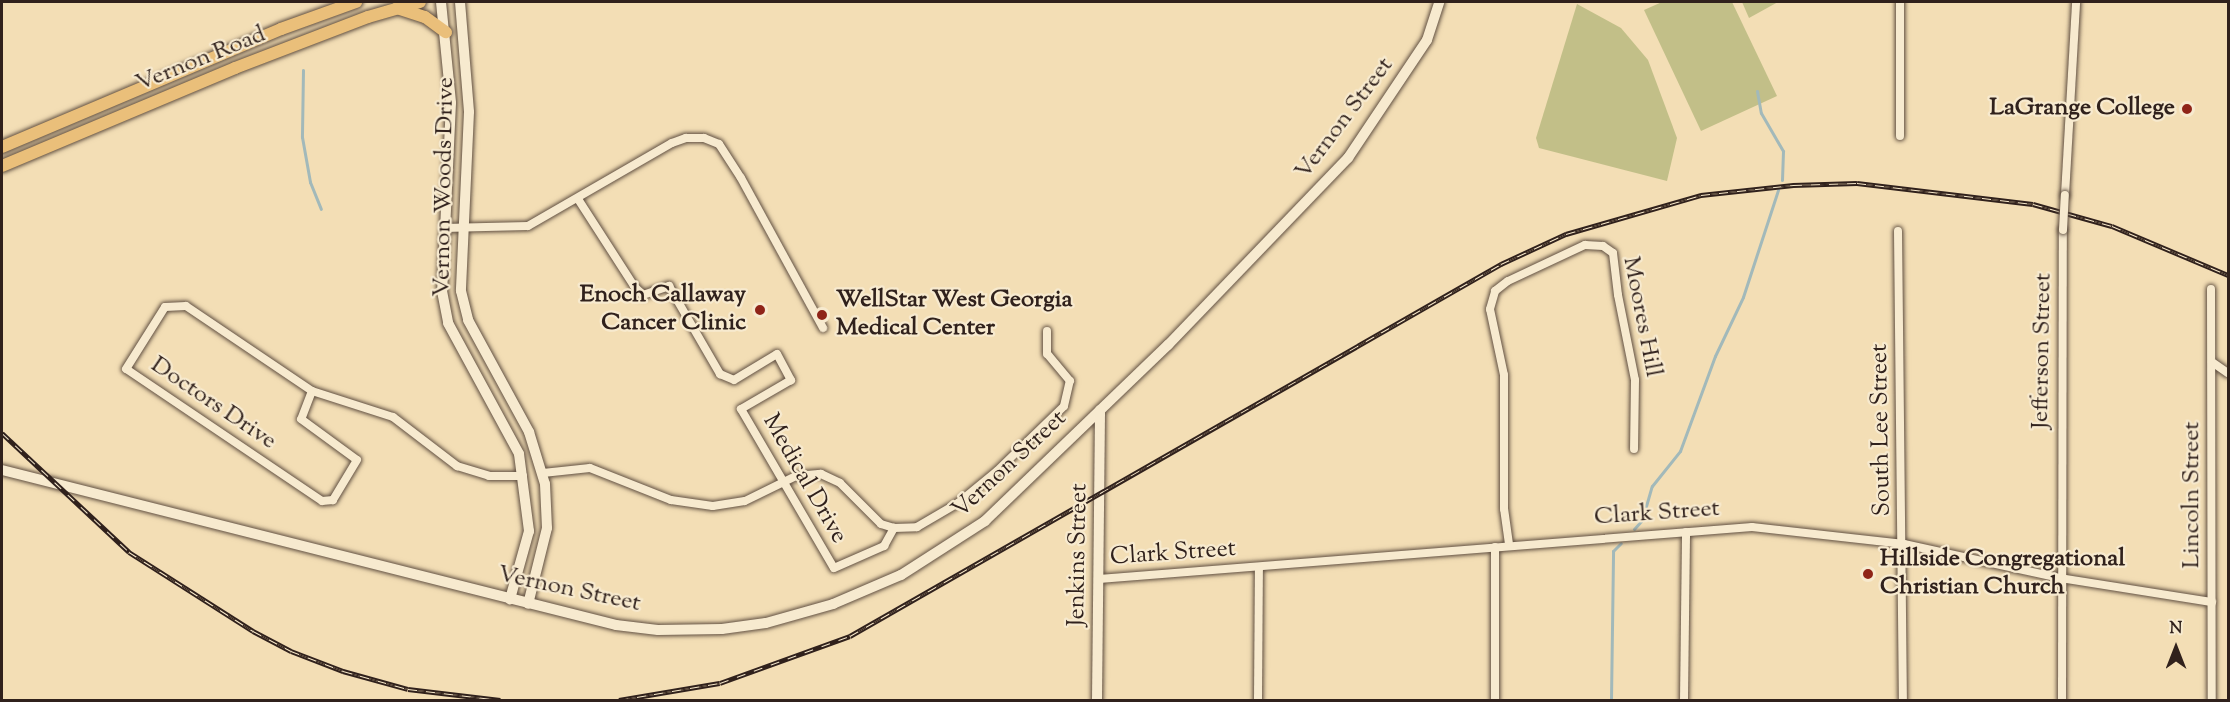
<!DOCTYPE html>
<html>
<head>
<meta charset="utf-8">
<style>
  body { margin:0 }
  #map { position:relative; width:2230px; height:702px; overflow:hidden; background:#f3deb5; font-family:"Sorts Mill Goudy",serif }
  div>[style] { position:absolute }
  [style*='--x'] { left:calc(var(--x)*1px); top:calc(var(--y)*1px); width:calc(var(--w)*1px); rotate:calc(var(--a)*1deg) }
  .green>* { inset:0; background:#c2bf88 }
  .stream>* { height:3px; margin:-1.5px; padding:0 1.5px; transform-origin:1.5px; border-radius:1.5px; background:#a2b9ba }
  .roads { filter:drop-shadow(0 0 2px #615042) drop-shadow(0 0 2px #615042) }
  .street>* { height:8px; margin:-4px; padding:0 4px; transform-origin:4px; border-radius:4px; background:#f7eacf }
  .secondary>* { height:10px; margin:-5px; padding:0 5px; transform-origin:5px; border-radius:5px; background:#f7eacf }
  .primary>* { height:12px; margin:-6px; padding:0 6px; transform-origin:6px; border-radius:6px; background:#eabf7a }
  .rail>* { height:5px; margin-top:-2.5px; transform-origin:0; background:repeating-linear-gradient(90deg,#f7eacf 0 9px,#30211c 0 18px); box-sizing:border-box; border-block:2px solid #30211c }
  .bridges { filter:drop-shadow(0 0 2px #615042) drop-shadow(0 0 2px #615042) }
  .street-bridge>* { height:8px; margin:-4px; padding:0 4px; transform-origin:4px; border-radius:4px; background:#f7eacf }
  .dots>* { width:16px; height:16px; translate:-50% -50%; box-sizing:border-box; border:3px solid #f7eacf; border-radius:50% }
  span { translate:-50% -50%; white-space:nowrap; text-align:center; line-height:1.15; -webkit-text-stroke:4.5px #f7eacf; paint-order:stroke }
  .street-label { font-size:24px; color:#30211c }
  .poi-label { font-size:24px; color:#30211c; font-weight:700 }
  .right { translate:-100% -50%; text-align:right }
  .left { translate:0 -50%; text-align:left }
  .frame { position:absolute; inset:0; border:3px solid #30211c; pointer-events:none }
  .north { position:absolute; left:2146px; top:618px; width:60px; height:60px; -webkit-text-stroke:4px #f7eacf; paint-order:stroke; rotate:0deg; font-size:16px; font-weight:700; line-height:24px; text-align:center; color:#30211c }
  .north::after { content:''; display:block; margin:auto; width:21px; height:27px; background:#30211c; clip-path:polygon(50% 0,100% 100%,50% 72%,0 100%) }
</style>
</head>
<body>
<div id="map">
  <div class="green">
    <i style="clip-path:polygon(1662px 2px,1732px 2px,1777px 96px,1701px 131px,1644px 10px)"></i>
    <i style="clip-path:polygon(1742px 2px,1778px 2px,1749px 18px)"></i>
    <i style="clip-path:polygon(1577px 4px,1621px 28px,1648px 60px,1677px 138px,1667px 181px,1539px 148px,1536px 138px)"></i>
  </div>
  <div class="stream">
    <i style="--x:303;--y:70;--w:67;--a:90.9"></i>
    <i style="--x:302;--y:137;--w:46;--a:79.9"></i>
    <i style="--x:310;--y:182;--w:29;--a:68"></i>
    <i style="--x:1757;--y:91;--w:22;--a:80"></i>
    <i style="--x:1761;--y:113;--w:44;--a:59.9"></i>
    <i style="--x:1783;--y:151;--w:29;--a:92"></i>
    <i style="--x:1634;--y:529;--w:12;--a:-48"></i>
    <i style="--x:1642;--y:520;--w:35;--a:-74"></i>
    <i style="--x:1652;--y:486;--w:45;--a:-51.3"></i>
    <i style="--x:1680;--y:451;--w:101;--a:-69.8"></i>
    <i style="--x:1715;--y:356;--w:65;--a:-64.6"></i>
    <i style="--x:1743;--y:297;--w:113;--a:-71.9"></i>
    <i style="--x:1611;--y:700;--w:149;--a:-89.2"></i>
    <i style="--x:1613;--y:551;--w:11;--a:-45"></i>
  </div>
  <div class="roads">
    <div class="street">
      <i style="--x:1900;--y:136;--w:134;--a:-90"></i>
      <i style="--x:2065;--y:195;--w:193;--a:-86.7"></i>
      <i style="--x:578;--y:199;--w:103;--a:57.2"></i>
      <i style="--x:634;--y:286;--w:13;--a:45"></i>
      <i style="--x:643;--y:295;--w:28;--a:-19"></i>
      <i style="--x:669;--y:286;--w:102;--a:59.9"></i>
      <i style="--x:720;--y:374;--w:15;--a:23"></i>
      <i style="--x:734;--y:380;--w:50;--a:-31.2"></i>
      <i style="--x:777;--y:354;--w:30;--a:62"></i>
      <i style="--x:791;--y:380;--w:58;--a:149.9"></i>
      <i style="--x:741;--y:409;--w:184;--a:59.7"></i>
      <i style="--x:834;--y:568;--w:55;--a:-23.7"></i>
      <i style="--x:884;--y:546;--w:21;--a:-61"></i>
      <i style="--x:444;--y:228;--w:84;--a:-1.4"></i>
      <i style="--x:528;--y:226;--w:166;--a:-30"></i>
      <i style="--x:672;--y:143;--w:15;--a:-20"></i>
      <i style="--x:686;--y:138;--w:18;--a:0"></i>
      <i style="--x:704;--y:138;--w:16;--a:22"></i>
      <i style="--x:719;--y:144;--w:40;--a:57.1"></i>
      <i style="--x:741;--y:178;--w:171;--a:61.3"></i>
      <i style="--x:1898;--y:231;--w:469;--a:89.4"></i>
      <i style="--x:2211;--y:289;--w:411;--a:89.9"></i>
      <i style="--x:2212;--y:362;--w:19;--a:35"></i>
      <i style="--x:312;--y:391;--w:30;--a:111"></i>
      <i style="--x:301;--y:419;--w:69;--a:36.2"></i>
      <i style="--x:357;--y:460;--w:47;--a:121"></i>
      <i style="--x:333;--y:500;--w:11;--a:175"></i>
      <i style="--x:322;--y:501;--w:236;--a:-146"></i>
      <i style="--x:126;--y:369;--w:73;--a:-57.8"></i>
      <i style="--x:165;--y:307;--w:21;--a:-3"></i>
      <i style="--x:186;--y:306;--w:152;--a:34"></i>
      <i style="--x:312;--y:391;--w:85;--a:17.8"></i>
      <i style="--x:393;--y:417;--w:81;--a:37.4"></i>
      <i style="--x:457;--y:466;--w:34;--a:17"></i>
      <i style="--x:489;--y:476;--w:34;--a:0"></i>
      <i style="--x:543;--y:473;--w:47;--a:-6.1"></i>
      <i style="--x:590;--y:468;--w:87;--a:21.6"></i>
      <i style="--x:671;--y:500;--w:42;--a:8.1"></i>
      <i style="--x:713;--y:506;--w:32;--a:-9"></i>
      <i style="--x:745;--y:501;--w:57;--a:-26.1"></i>
      <i style="--x:796;--y:476;--w:25;--a:-5"></i>
      <i style="--x:821;--y:474;--w:21;--a:25"></i>
      <i style="--x:840;--y:483;--w:58;--a:45"></i>
      <i style="--x:881;--y:524;--w:14;--a:17"></i>
      <i style="--x:894;--y:528;--w:23;--a:-2"></i>
      <i style="--x:917;--y:527;--w:48;--a:-30.3"></i>
      <i style="--x:958;--y:503;--w:50;--a:-39.4"></i>
      <i style="--x:997;--y:471;--w:93;--a:-44.1"></i>
      <i style="--x:1064;--y:406;--w:26;--a:-77"></i>
      <i style="--x:1070;--y:381;--w:35;--a:-130"></i>
      <i style="--x:1047;--y:354;--w:23;--a:-90"></i>
      <i style="--x:1509;--y:544;--w:35;--a:-98"></i>
      <i style="--x:1504;--y:509;--w:134;--a:-90"></i>
      <i style="--x:1504;--y:375;--w:67;--a:-102"></i>
      <i style="--x:1490;--y:309;--w:19;--a:-74"></i>
      <i style="--x:1495;--y:291;--w:16;--a:-38"></i>
      <i style="--x:1508;--y:281;--w:85;--a:-25.1"></i>
      <i style="--x:1585;--y:245;--w:18;--a:3"></i>
      <i style="--x:1603;--y:246;--w:12;--a:35"></i>
      <i style="--x:1613;--y:253;--w:42;--a:83.2"></i>
      <i style="--x:1618;--y:295;--w:87;--a:78.7"></i>
      <i style="--x:1635;--y:380;--w:69;--a:90.8"></i>
      <i style="--x:1099;--y:579;--w:655;--a:-4.55"></i>
      <i style="--x:1752;--y:527;--w:153;--a:6.4"></i>
      <i style="--x:1904;--y:544;--w:160;--a:12.3"></i>
      <i style="--x:2060;--y:578;--w:154;--a:9"></i>
      <i style="--x:1258;--y:700;--w:132;--a:-89.6"></i>
      <i style="--x:1495;--y:700;--w:153;--a:-90"></i>
      <i style="--x:1684;--y:700;--w:168;--a:-89.3"></i>
      <i style="--x:2062;--y:700;--w:470;--a:-89.9"></i>
    </div>
    <div class="secondary">
      <i style="--x:441;--y:2;--w:101;--a:84.3"></i>
      <i style="--x:451;--y:103;--w:188;--a:92.7"></i>
      <i style="--x:442;--y:291;--w:33;--a:79"></i>
      <i style="--x:448;--y:323;--w:149;--a:61.5"></i>
      <i style="--x:519;--y:454;--w:78;--a:82.6"></i>
      <i style="--x:529;--y:531;--w:71;--a:105.6"></i>
      <i style="--x:460;--y:2;--w:110;--a:85.3"></i>
      <i style="--x:469;--y:112;--w:179;--a:92.6"></i>
      <i style="--x:461;--y:291;--w:30;--a:76"></i>
      <i style="--x:468;--y:320;--w:128;--a:61.4"></i>
      <i style="--x:529;--y:432;--w:54;--a:72.9"></i>
      <i style="--x:545;--y:484;--w:44;--a:87.4"></i>
      <i style="--x:547;--y:528;--w:78;--a:104"></i>
      <i style="--x:2;--y:470;--w:633;--a:14.17"></i>
      <i style="--x:616;--y:625;--w:42;--a:6.8"></i>
      <i style="--x:658;--y:630;--w:64;--a:-0.9"></i>
      <i style="--x:722;--y:629;--w:44;--a:-7.8"></i>
      <i style="--x:766;--y:623;--w:70;--a:-15.8"></i>
      <i style="--x:833;--y:604;--w:74;--a:-23.1"></i>
      <i style="--x:901;--y:575;--w:100;--a:-32.7"></i>
      <i style="--x:985;--y:521;--w:254;--a:-43.9"></i>
      <i style="--x:1168;--y:345;--w:260;--a:-46.1"></i>
      <i style="--x:1348;--y:158;--w:142;--a:-56.2"></i>
      <i style="--x:1427;--y:40;--w:40;--a:-72"></i>
      <i style="--x:1097;--y:700;--w:290;--a:-89.4"></i>
    </div>
    <div class="primary">
      <i style="--x:397;--y:8;--w:29;--a:18"></i>
      <i style="--x:425;--y:17;--w:26;--a:36"></i>
      <i style="--x:2;--y:147;--w:303;--a:-22.9"></i>
      <i style="--x:281;--y:29;--w:80;--a:-19.8"></i>
      <i style="--x:2;--y:166;--w:253;--a:-22.8"></i>
      <i style="--x:235;--y:68;--w:142;--a:-21"></i>
      <i style="--x:368;--y:17;--w:54;--a:-16.1"></i>
    </div>
  </div>
  <div class="rail">
    <i style="--x:2;--y:433;--w:174;--a:43.1"></i>
    <i style="--x:129;--y:552;--w:147;--a:32.5"></i>
    <i style="--x:253;--y:631;--w:43;--a:27.8"></i>
    <i style="--x:291;--y:651;--w:56;--a:21"></i>
    <i style="--x:343;--y:671;--w:67;--a:15.5"></i>
    <i style="--x:408;--y:689;--w:93;--a:6.8"></i>
    <i style="--x:619;--y:700;--w:102;--a:-9.6"></i>
    <i style="--x:720;--y:683;--w:138;--a:-19.9"></i>
    <i style="--x:850;--y:636;--w:750;--a:-29.74"></i>
    <i style="--x:1501;--y:264;--w:72;--a:-24.8"></i>
    <i style="--x:1566;--y:234;--w:141;--a:-16.1"></i>
    <i style="--x:1701;--y:195;--w:93;--a:-6.2"></i>
    <i style="--x:1793;--y:185;--w:64;--a:-1.8"></i>
    <i style="--x:1857;--y:183;--w:177;--a:6.8"></i>
    <i style="--x:2033;--y:204;--w:82;--a:15.6"></i>
    <i style="--x:2112;--y:226;--w:126;--a:22.9"></i>
  </div>
  <div class="bridges">
    <div class="street-bridge">
      <i style="--x:2063;--y:230;--w:35;--a:-87"></i>
    </div>
  </div>
  <div class="dots">
    <i style="left:2187px;top:109px;background:#8f2418"></i>
    <i style="left:760px;top:310px;background:#8f2418"></i>
    <i style="left:822px;top:315px;background:#8f2418"></i>
    <i style="left:1868px;top:574px;background:#8f2418"></i>
  </div>
  <div class="street-label">
    <span style="left:201px;top:60px;rotate:-22deg">Vernon Road</span>
    <span style="left:1345px;top:119px;rotate:-53deg">Vernon Street</span>
    <span style="left:445px;top:187px;rotate:-89deg">Vernon Woods Drive</span>
    <span style="left:1641px;top:317px;rotate:79deg">Moores Hill</span>
    <span style="left:2043px;top:351px;rotate:-89deg">Jefferson Street</span>
    <span style="left:213px;top:404px;rotate:34deg">Doctors Drive</span>
    <span style="left:1882px;top:430px;rotate:-91deg">South Lee Street</span>
    <span style="left:1010px;top:465px;rotate:-43deg">Vernon Street</span>
    <span style="left:804px;top:479px;rotate:60deg">Medical Drive</span>
    <span style="left:2193px;top:495px;rotate:-90deg">Lincoln Street</span>
    <span style="left:1657px;top:514px;rotate:-4deg">Clark Street</span>
    <span style="left:1173px;top:554px;rotate:-4deg">Clark Street</span>
    <span style="left:1079px;top:555px;rotate:-89deg">Jenkins Street</span>
    <span style="left:569px;top:590px;rotate:12deg">Vernon Street</span>
  </div>
  <div class="poi-label">
    <span class="right" style="left:2175px;top:109px">LaGrange College</span>
    <span class="right" style="left:746px;top:310px">Enoch Callaway<br>Cancer Clinic</span>
    <span class="left" style="left:836px;top:315px">WellStar West Georgia<br>Medical Center</span>
    <span class="left" style="left:1880px;top:574px">Hillside Congregational<br>Christian Church</span>
  </div>
  <div class="frame"></div>
  <div class="north">N</div>
</div>
</body>
</html>
